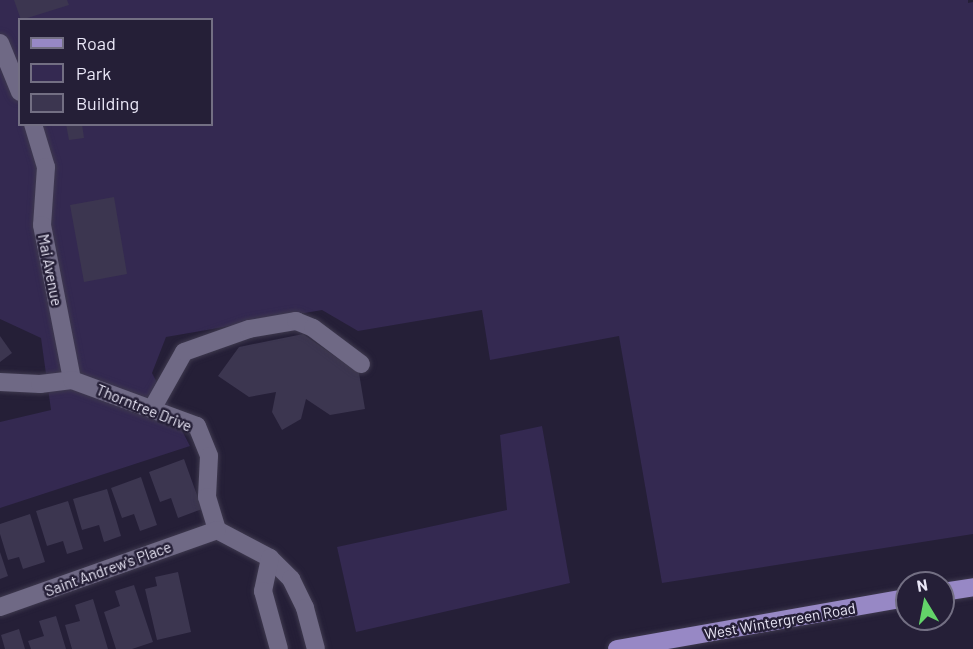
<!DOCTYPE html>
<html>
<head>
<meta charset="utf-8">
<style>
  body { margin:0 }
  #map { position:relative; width:973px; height:649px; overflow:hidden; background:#251f37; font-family:Barlow,sans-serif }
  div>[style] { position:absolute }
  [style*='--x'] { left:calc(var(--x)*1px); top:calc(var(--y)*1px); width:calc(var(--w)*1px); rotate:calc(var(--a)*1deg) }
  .green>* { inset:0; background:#342951 }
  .building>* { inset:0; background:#3c3650 }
  .roads { filter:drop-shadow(0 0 2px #3e394e) drop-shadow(0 0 2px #3e394e) }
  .minor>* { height:18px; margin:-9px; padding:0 9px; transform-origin:9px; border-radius:9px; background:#6f6985 }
  .major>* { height:18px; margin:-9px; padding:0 9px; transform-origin:9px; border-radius:9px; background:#9788c5 }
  span { translate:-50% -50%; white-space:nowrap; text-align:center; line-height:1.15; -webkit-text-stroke:5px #251f37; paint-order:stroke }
  .street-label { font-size:15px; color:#e9e6f6 }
  .legend { position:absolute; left:18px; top:18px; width:195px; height:108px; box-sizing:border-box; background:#251f37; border:2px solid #736f83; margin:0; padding:8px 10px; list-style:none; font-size:18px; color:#e9e6f6 }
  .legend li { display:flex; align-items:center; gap:12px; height:30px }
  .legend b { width:30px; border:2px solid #736f83 }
  .north { position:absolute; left:895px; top:571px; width:60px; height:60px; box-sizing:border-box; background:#251f37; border:2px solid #736f83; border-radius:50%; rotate:350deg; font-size:16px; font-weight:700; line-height:24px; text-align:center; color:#e9e6f6 }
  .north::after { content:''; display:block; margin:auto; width:21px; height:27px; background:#63d469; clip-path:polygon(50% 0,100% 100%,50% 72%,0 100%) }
</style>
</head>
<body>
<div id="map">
  <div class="green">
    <i style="clip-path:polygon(evenodd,0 0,968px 0,968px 3px,973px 2px,973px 534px,662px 583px,619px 336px,490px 360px,482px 310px,358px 331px,322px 310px,166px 337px,152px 373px,190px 446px,0 508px,0 422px,51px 410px,41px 338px,0 319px,0 0,20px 20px,212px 20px,212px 124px,20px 124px,20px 20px)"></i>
    <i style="clip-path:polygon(542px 426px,570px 583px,356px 632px,337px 547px,507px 510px,500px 435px)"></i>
  </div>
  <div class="building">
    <i style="clip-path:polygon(14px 0,67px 0,69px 5px,21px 20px)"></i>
    <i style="clip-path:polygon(66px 124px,82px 124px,84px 138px,69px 140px)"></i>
    <i style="clip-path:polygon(114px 197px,127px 274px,84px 282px,70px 205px)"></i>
    <i style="clip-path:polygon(303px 334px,359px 373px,365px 409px,330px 415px,306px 399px,301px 419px,282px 430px,272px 412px,276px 392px,249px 397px,218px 376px,239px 347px)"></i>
    <i style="clip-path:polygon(0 336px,12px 353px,0 362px)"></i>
    <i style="clip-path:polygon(184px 459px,202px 509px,178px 518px,171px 498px,160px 502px,149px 472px)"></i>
    <i style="clip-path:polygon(141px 477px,157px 525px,140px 531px,134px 514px,122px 518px,111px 488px)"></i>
    <i style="clip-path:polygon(107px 489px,121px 536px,104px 542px,99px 525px,82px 530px,73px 499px)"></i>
    <i style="clip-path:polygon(68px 501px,83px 549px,67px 554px,63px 541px,47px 546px,36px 511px)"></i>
    <i style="clip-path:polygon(30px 514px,45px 562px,23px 569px,19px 557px,8px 560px,0 534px,0 524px)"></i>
    <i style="clip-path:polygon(0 552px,8px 576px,0 579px)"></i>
    <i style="clip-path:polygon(178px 572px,191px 632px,157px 640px,145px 589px,157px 586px,155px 577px)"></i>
    <i style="clip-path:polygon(134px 585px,153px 642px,132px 649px,116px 649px,104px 612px,120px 606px,115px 591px)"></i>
    <i style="clip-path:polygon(93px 599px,108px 649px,72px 649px,65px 625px,80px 621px,75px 605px)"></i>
    <i style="clip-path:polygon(56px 616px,66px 649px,31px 649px,28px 641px,44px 636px,39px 621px)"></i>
    <i style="clip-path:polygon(19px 629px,25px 649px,5px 649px,1px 635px)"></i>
  </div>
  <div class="roads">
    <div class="minor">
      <i style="--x:0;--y:43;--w:53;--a:67.8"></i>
      <i style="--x:33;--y:124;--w:45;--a:73.2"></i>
      <i style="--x:46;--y:167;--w:58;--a:93.9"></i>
      <i style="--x:42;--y:225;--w:158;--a:79"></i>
      <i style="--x:0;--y:382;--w:40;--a:2.9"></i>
      <i style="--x:40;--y:384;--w:32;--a:-7"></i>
      <i style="--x:72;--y:380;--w:133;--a:20.2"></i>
      <i style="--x:197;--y:426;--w:32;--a:68"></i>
      <i style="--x:209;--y:456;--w:41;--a:92.8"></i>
      <i style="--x:207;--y:497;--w:34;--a:73"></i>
      <i style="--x:217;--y:530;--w:60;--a:27.8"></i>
      <i style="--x:270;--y:558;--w:30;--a:45"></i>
      <i style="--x:291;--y:579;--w:32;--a:64"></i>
      <i style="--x:305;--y:608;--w:42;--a:75"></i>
      <i style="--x:152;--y:409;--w:65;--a:-60.7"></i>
      <i style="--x:184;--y:352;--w:69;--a:-19.5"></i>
      <i style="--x:249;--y:329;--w:48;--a:-9.7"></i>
      <i style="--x:296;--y:321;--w:18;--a:22"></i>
      <i style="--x:313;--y:328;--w:60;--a:36.9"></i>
      <i style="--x:270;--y:558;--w:34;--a:102"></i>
      <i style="--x:263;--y:591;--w:60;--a:74.6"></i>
      <i style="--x:0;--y:607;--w:230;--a:-19.5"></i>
    </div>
    <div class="major">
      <i style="--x:943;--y:592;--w:30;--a:-9"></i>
      <i style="--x:617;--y:649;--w:294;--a:-10"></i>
    </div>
  </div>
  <div class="street-label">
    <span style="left:50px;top:270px;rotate:79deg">Mai Avenue</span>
    <span style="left:144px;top:408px;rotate:22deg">Thorntree Drive</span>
    <span style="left:108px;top:569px;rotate:-20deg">Saint Andrew's Place</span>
    <span style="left:780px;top:621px;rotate:-10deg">West Wintergreen Road</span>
  </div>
  <ul class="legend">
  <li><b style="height:8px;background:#9788c5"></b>Road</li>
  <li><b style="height:16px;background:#342951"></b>Park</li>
  <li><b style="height:16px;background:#3c3650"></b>Building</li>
  </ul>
  <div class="north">N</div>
</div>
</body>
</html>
